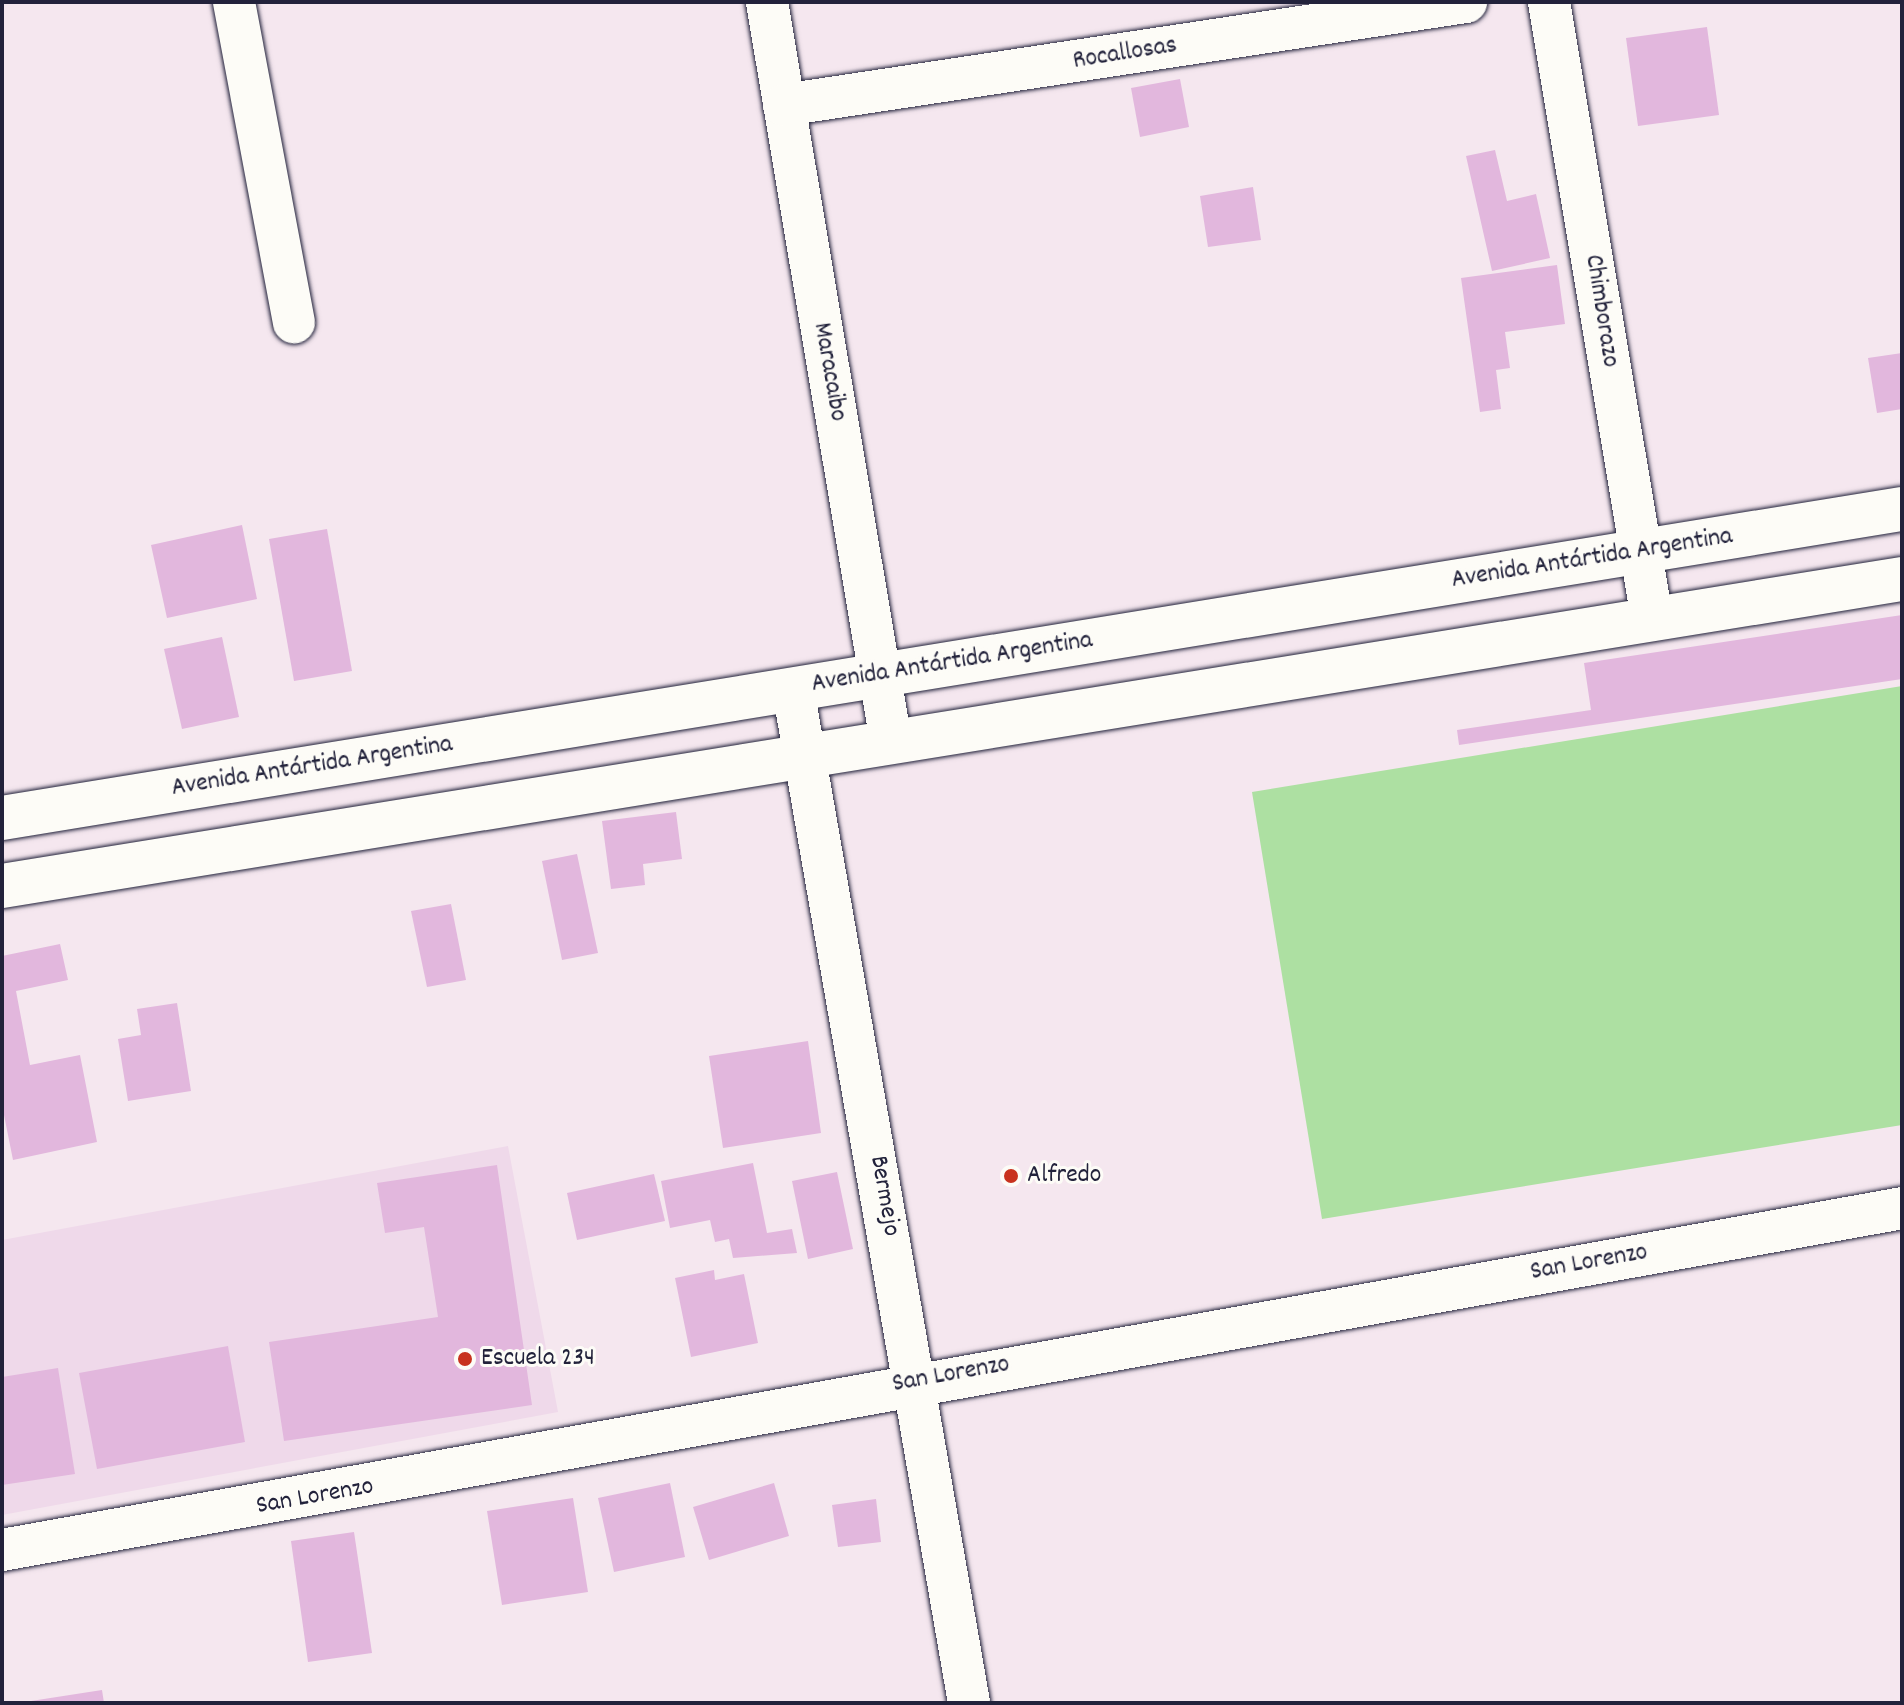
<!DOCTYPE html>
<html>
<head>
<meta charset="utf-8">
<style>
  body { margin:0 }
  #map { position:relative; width:1904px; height:1705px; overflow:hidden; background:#f5e7ef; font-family:Dekko,sans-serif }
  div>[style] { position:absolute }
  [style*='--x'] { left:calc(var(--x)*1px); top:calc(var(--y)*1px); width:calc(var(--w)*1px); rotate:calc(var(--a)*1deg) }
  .built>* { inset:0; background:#efd9ea }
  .green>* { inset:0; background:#ade0a2 }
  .building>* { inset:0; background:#e2b7dd }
  .roads { filter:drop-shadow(0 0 2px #22223b) drop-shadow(0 0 2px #22223b) }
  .minor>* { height:42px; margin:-21px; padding:0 21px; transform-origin:21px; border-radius:21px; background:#fdfcf7 }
  .tertiary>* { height:44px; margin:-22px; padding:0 22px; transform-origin:22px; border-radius:22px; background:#fdfcf7 }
  .dots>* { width:22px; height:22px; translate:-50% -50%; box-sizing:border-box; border:4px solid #fdfcf7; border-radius:50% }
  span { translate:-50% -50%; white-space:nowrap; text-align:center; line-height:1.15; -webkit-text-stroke:6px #fdfcf7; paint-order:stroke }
  .street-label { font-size:26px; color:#22223b }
  .poi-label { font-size:26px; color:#22223b }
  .left { translate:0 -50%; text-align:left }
  .frame { position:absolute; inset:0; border:4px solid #22223b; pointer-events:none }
</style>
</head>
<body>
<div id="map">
  <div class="built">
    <i style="clip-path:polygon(508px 1146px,558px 1412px,2px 1515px,2px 1240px)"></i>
  </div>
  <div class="green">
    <i style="clip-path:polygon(1902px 686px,1902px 1125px,1322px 1219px,1252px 792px)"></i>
  </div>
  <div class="building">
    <i style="clip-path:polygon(1707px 27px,1719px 115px,1638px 126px,1626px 38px)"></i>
    <i style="clip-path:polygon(1180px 79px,1189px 127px,1140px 137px,1131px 88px)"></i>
    <i style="clip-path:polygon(1495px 150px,1507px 201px,1536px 194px,1550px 258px,1492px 271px,1466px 156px)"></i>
    <i style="clip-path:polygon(1253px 187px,1261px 240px,1208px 247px,1200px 196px)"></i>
    <i style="clip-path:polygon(1557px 265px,1565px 324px,1505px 332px,1510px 368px,1496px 370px,1501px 409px,1480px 412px,1461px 278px)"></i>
    <i style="clip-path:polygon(1902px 353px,1902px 409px,1877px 413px,1868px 358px)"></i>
    <i style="clip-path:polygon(242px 525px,257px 599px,167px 618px,151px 545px)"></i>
    <i style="clip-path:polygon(327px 529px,352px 671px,294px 681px,269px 539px)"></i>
    <i style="clip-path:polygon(1902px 615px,1902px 679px,1459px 745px,1457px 730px,1591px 710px,1584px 663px)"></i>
    <i style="clip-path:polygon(222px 637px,239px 717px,182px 729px,164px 649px)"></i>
    <i style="clip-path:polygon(676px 812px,682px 859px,643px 864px,645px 885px,611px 889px,602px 821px)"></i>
    <i style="clip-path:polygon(577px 854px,598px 953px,562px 960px,542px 861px)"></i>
    <i style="clip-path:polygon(451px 904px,466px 980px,427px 987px,411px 911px)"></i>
    <i style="clip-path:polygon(60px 944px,68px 980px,16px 991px,30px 1065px,80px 1055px,97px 1142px,13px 1160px,2px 1105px,2px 956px)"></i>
    <i style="clip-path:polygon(177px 1003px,191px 1091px,128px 1101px,118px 1039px,141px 1035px,137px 1009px)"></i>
    <i style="clip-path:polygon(808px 1041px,821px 1133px,723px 1148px,709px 1056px)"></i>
    <i style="clip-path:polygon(753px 1163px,767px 1233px,792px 1229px,797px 1253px,733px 1258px,729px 1239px,715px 1242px,710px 1220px,670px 1228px,661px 1181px)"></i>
    <i style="clip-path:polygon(497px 1165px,532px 1405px,284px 1441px,269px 1342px,438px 1317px,424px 1227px,385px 1233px,377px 1183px)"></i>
    <i style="clip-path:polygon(837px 1172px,853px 1249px,808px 1259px,792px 1181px)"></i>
    <i style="clip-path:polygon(654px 1174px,665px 1221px,577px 1240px,567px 1193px)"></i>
    <i style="clip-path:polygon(714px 1270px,715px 1280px,744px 1274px,758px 1343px,691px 1357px,675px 1278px)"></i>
    <i style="clip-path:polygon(228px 1346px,245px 1442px,97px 1469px,79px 1373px)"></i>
    <i style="clip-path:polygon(58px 1368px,75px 1474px,2px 1485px,2px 1377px)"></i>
    <i style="clip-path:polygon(670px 1483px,685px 1557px,614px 1572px,598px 1498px)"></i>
    <i style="clip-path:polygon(774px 1483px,789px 1536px,709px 1560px,693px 1507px)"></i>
    <i style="clip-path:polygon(573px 1498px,588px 1592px,502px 1605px,487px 1511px)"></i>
    <i style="clip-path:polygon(876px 1499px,881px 1542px,838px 1547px,832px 1505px)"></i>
    <i style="clip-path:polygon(354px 1532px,372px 1653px,308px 1662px,291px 1541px)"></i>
    <i style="clip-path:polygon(102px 1690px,104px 1703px,31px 1703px,31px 1701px)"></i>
  </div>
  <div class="roads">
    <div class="minor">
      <i style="--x:234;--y:2;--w:326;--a:79.4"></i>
      <i style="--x:767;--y:2;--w:750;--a:80.49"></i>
      <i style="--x:1549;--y:2;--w:626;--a:80.52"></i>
      <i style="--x:784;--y:105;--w:690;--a:-8.59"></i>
      <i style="--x:793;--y:689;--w:1029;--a:80.15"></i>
      <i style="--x:2;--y:1550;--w:1931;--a:-10.2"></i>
    </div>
    <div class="tertiary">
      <i style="--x:2;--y:818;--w:1925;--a:-9.24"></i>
      <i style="--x:2;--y:886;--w:1925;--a:-9.18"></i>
    </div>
  </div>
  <div class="dots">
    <i style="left:1011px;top:1176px;background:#c8321e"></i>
    <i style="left:465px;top:1359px;background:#c8321e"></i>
  </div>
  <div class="street-label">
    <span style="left:1125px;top:54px;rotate:-9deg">Rocallosas</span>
    <span style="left:1601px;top:311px;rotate:81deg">Chimborazo</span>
    <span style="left:829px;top:372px;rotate:80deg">Maracaibo</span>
    <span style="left:1592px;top:559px;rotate:-9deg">Avenida Antártida Argentina</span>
    <span style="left:952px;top:663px;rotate:-9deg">Avenida Antártida Argentina</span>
    <span style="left:312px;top:767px;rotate:-9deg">Avenida Antártida Argentina</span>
    <span style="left:884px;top:1196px;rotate:80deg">Bermejo</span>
    <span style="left:1589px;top:1263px;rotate:-10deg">San Lorenzo</span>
    <span style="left:951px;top:1375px;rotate:-10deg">San Lorenzo</span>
    <span style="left:315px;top:1497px;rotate:-10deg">San Lorenzo</span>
  </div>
  <div class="poi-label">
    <span class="left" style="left:1027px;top:1176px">Alfredo</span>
    <span class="left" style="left:481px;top:1359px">Escuela 234</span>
  </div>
  <div class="frame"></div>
</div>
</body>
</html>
